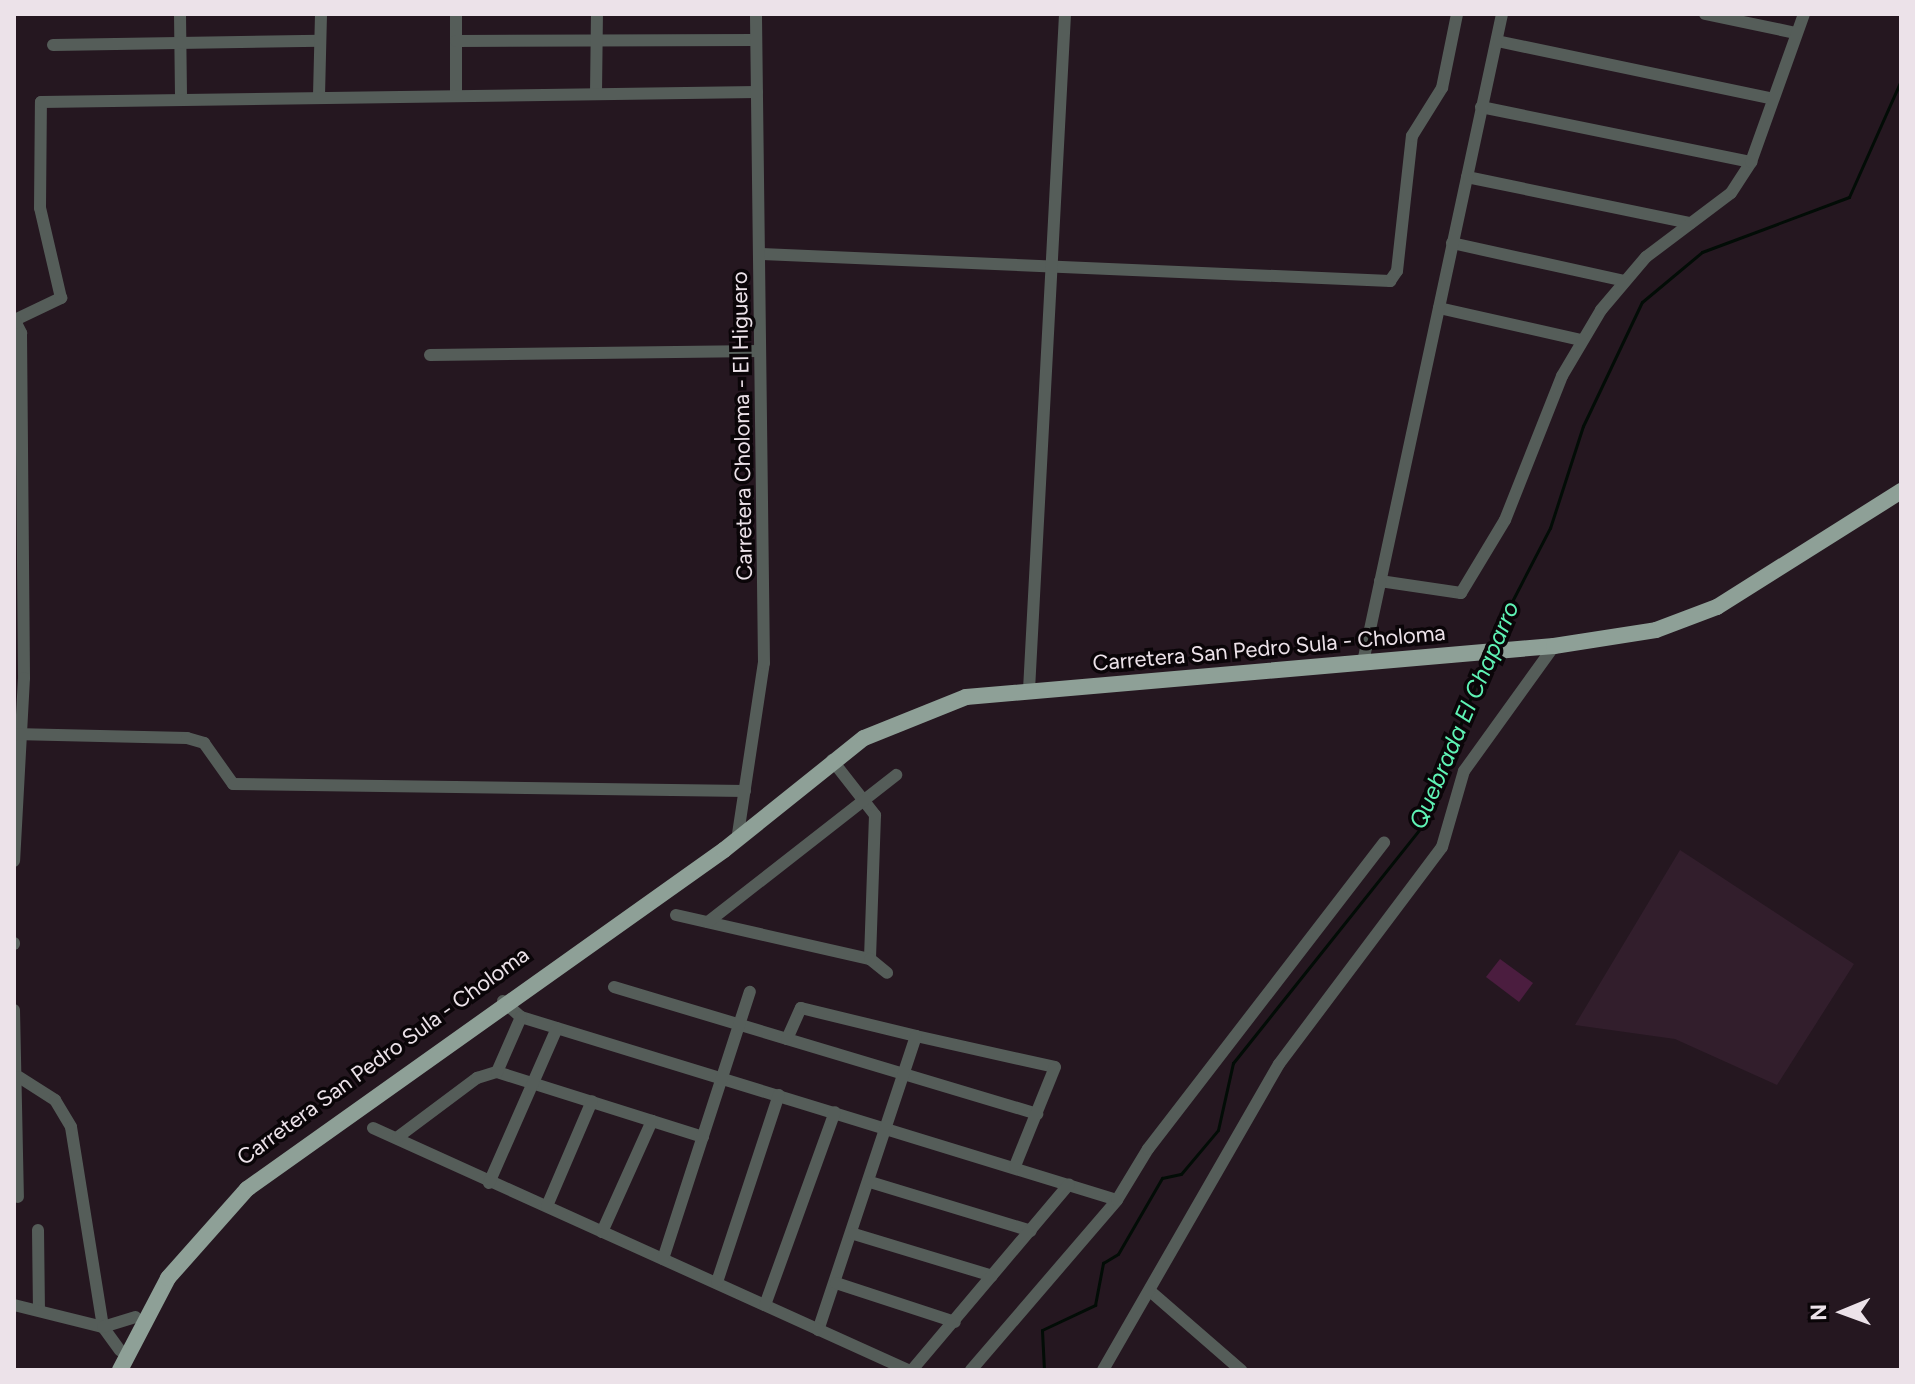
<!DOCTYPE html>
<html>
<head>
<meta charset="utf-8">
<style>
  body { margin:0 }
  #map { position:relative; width:1915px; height:1384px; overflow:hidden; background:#251720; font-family:Figtree,sans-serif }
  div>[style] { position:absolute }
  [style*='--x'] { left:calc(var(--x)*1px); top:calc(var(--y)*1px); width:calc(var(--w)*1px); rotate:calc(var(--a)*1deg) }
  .built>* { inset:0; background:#321e2c }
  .green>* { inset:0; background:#4b1d3f }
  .stream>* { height:3px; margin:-1.5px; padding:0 1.5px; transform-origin:1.5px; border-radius:1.5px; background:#020c06 }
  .minor>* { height:12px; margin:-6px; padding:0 6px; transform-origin:6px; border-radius:6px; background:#555d59 }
  .major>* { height:16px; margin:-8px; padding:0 8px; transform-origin:8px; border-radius:8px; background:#8ea097 }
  span { translate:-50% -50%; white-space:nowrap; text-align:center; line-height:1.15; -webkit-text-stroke:7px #0a0508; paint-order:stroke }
  .street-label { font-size:22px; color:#ece2e9 }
  .water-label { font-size:24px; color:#5ff3b5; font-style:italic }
  .frame { position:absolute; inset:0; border:16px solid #ece2e9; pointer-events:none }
  .north { position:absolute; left:1803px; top:1272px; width:80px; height:80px; -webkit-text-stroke:6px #0a0508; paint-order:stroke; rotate:269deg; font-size:22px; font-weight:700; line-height:32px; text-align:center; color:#ece2e9 }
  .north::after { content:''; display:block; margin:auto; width:28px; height:36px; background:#ece2e9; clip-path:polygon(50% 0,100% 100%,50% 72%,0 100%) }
</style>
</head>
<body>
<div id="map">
  <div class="built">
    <i style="clip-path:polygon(1680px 850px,1854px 964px,1777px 1085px,1675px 1039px,1575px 1025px)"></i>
  </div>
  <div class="green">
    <i style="clip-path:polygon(1500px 959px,1533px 983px,1519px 1002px,1486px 977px)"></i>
  </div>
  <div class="stream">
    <i style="--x:1490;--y:644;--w:131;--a:-62.7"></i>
    <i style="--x:1550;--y:528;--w:107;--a:-72.1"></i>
    <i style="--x:1583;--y:426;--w:137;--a:-64.6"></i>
    <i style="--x:1642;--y:302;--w:78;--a:-39.8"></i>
    <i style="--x:1702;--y:252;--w:157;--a:-20.5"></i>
    <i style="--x:1849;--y:197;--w:128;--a:-66"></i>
    <i style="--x:1044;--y:1370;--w:40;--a:-92.9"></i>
    <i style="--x:1042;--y:1330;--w:59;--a:-25.3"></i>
    <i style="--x:1095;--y:1305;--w:43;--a:-79.2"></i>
    <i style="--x:1103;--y:1263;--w:17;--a:-31"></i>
    <i style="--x:1118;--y:1254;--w:88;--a:-59.9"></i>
    <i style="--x:1162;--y:1178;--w:19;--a:-12"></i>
    <i style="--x:1181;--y:1174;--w:57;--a:-49.9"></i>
    <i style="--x:1218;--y:1130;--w:69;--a:-77.4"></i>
    <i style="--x:1233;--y:1063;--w:305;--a:-51.4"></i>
    <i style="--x:1423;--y:825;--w:177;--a:-69.5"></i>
  </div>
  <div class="minor">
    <i style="--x:180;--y:14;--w:83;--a:89.3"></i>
    <i style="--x:456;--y:14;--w:80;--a:90"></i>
    <i style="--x:1705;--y:14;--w:93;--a:11.8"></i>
    <i style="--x:456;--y:41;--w:300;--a:-0.2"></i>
    <i style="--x:1497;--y:41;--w:280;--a:11.8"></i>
    <i style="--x:53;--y:45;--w:267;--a:-0.9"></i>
    <i style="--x:596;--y:93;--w:79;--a:-89.3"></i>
    <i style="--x:319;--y:96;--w:82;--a:-88.6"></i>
    <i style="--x:1481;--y:107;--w:276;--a:11.5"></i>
    <i style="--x:1467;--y:177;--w:228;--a:11.7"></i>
    <i style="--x:1452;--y:243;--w:177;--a:12.4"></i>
    <i style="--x:760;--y:254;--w:631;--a:2.45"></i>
    <i style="--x:1390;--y:281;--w:12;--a:-55"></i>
    <i style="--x:1397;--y:271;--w:136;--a:-83.7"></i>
    <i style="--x:1412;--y:136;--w:57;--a:-58"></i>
    <i style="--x:1442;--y:88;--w:76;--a:-78.5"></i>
    <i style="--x:1439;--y:308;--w:146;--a:12.7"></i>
    <i style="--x:19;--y:318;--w:47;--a:-25.5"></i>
    <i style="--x:61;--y:298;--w:92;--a:-103.1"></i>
    <i style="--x:40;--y:208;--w:106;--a:-89.5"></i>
    <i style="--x:41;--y:102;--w:716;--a:-0.8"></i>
    <i style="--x:14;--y:319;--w:16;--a:63"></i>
    <i style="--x:21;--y:333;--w:345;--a:89.5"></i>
    <i style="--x:24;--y:678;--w:183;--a:93.1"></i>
    <i style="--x:430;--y:355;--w:330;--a:-0.7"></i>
    <i style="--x:1380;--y:581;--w:82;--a:8.4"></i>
    <i style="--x:1461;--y:593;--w:85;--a:-58.9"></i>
    <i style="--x:1505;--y:520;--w:155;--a:-68.4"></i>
    <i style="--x:1562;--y:376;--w:77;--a:-59.4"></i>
    <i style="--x:1601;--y:310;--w:70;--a:-49.7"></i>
    <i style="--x:1646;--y:257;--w:106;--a:-37"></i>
    <i style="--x:1731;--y:193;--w:37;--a:-57"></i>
    <i style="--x:1751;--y:162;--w:157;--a:-70.3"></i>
    <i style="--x:1363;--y:662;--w:663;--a:-77.89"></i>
    <i style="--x:1029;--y:690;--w:677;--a:-86.95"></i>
    <i style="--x:14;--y:734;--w:173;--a:1.3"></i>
    <i style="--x:187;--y:738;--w:18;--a:16"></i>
    <i style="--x:204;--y:743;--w:50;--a:54.7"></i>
    <i style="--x:233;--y:784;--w:512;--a:0.78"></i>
    <i style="--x:832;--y:760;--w:70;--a:52"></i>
    <i style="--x:875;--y:815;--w:144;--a:92"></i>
    <i style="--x:738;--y:834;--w:173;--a:-81.4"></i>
    <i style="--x:764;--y:663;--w:649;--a:-90.71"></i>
    <i style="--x:676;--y:915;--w:199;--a:12.8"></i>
    <i style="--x:870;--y:959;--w:22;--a:39"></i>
    <i style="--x:708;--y:922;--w:239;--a:-38"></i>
    <i style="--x:14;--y:943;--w:1;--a:90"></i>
    <i style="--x:614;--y:987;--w:442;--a:16.7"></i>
    <i style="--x:503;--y:1001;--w:24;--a:42"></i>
    <i style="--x:521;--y:1017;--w:623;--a:17.07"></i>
    <i style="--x:14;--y:1010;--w:187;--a:88.8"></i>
    <i style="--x:916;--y:1036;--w:142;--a:12.6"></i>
    <i style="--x:1055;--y:1067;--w:107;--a:112"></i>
    <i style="--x:787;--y:1039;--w:34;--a:-66"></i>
    <i style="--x:801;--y:1008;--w:118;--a:13.7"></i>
    <i style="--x:916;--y:1036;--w:310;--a:108.4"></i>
    <i style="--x:497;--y:1072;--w:216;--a:17.5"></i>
    <i style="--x:19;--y:1077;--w:43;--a:32.6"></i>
    <i style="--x:55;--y:1100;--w:31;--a:59"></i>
    <i style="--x:71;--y:1127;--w:203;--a:80.9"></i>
    <i style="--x:103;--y:1327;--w:29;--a:54"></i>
    <i style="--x:373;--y:1128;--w:587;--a:24.34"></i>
    <i style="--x:398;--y:1137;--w:99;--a:-36.8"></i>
    <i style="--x:477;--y:1078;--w:21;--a:-17"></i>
    <i style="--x:497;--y:1072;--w:60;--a:-66.4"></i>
    <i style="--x:870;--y:1182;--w:168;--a:16.9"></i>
    <i style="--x:489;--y:1183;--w:169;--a:-66.3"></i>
    <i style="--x:547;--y:1206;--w:114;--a:-66.8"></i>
    <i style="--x:38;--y:1230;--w:79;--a:89.3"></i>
    <i style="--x:602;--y:1232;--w:122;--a:-65.8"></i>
    <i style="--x:854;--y:1234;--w:144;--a:16.9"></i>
    <i style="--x:663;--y:1259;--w:281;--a:-72"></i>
    <i style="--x:717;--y:1282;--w:197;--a:-71.7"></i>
    <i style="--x:836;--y:1283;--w:125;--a:18.1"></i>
    <i style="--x:1150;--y:1291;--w:121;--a:41"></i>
    <i style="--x:14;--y:1305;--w:92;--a:13.9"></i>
    <i style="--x:103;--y:1327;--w:34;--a:-17"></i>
    <i style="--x:765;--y:1305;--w:205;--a:-70.1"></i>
    <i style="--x:912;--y:1370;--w:243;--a:-49.8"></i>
    <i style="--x:971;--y:1370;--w:224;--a:-49.3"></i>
    <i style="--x:1117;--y:1200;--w:60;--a:-58.7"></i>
    <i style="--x:1148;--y:1149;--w:387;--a:-52.4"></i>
    <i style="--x:1103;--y:1370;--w:353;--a:-60.1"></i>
    <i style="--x:1279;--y:1064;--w:271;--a:-53.1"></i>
    <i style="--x:1442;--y:847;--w:79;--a:-73.9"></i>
    <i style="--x:1464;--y:771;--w:154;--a:-54.2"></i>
  </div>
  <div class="major">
    <i style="--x:120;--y:1370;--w:104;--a:-62.4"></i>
    <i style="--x:168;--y:1278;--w:119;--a:-48.4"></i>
    <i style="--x:247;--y:1189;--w:585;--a:-35.4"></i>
    <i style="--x:724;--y:850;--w:179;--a:-38.7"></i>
    <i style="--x:864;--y:738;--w:110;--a:-21.9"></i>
    <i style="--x:966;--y:697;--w:590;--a:-4.96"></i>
    <i style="--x:1554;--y:646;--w:103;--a:-8.9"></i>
    <i style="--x:1656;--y:630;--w:65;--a:-20.7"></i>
    <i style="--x:1717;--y:607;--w:218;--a:-32.2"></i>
  </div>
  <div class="street-label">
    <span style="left:742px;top:426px;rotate:-91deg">Carretera Choloma - El Higuero</span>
    <span style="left:1269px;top:648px;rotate:-5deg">Carretera San Pedro Sula - Choloma</span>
    <span style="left:383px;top:1056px;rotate:-36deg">Carretera San Pedro Sula - Choloma</span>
  </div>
  <div class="water-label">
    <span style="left:1464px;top:715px;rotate:-67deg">Quebrada El Chaparro</span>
  </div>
  <div class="frame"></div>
  <div class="north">N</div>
</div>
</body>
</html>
